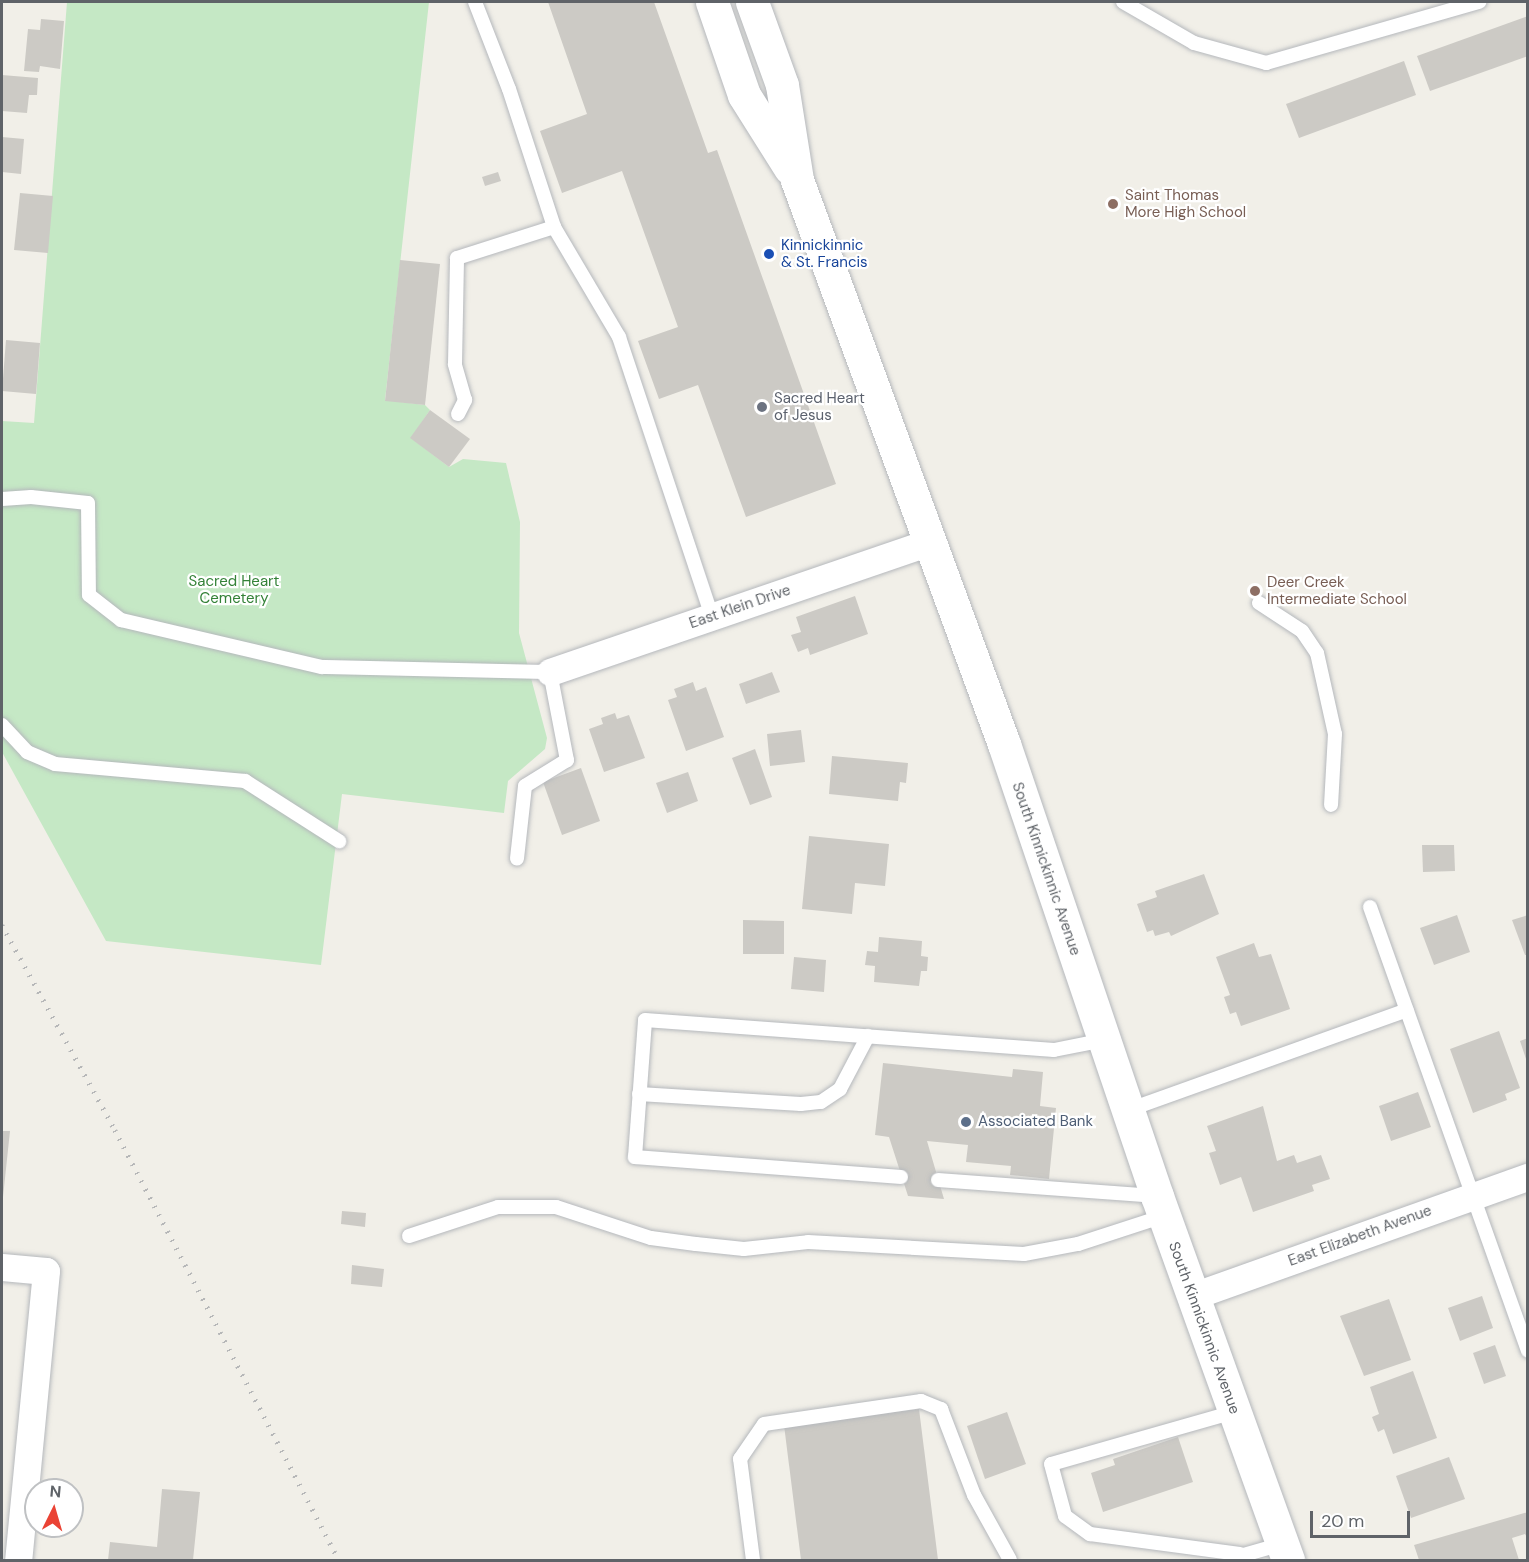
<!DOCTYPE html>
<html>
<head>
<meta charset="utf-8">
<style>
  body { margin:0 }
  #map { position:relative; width:1529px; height:1562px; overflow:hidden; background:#f1efe8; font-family:"DM Sans",sans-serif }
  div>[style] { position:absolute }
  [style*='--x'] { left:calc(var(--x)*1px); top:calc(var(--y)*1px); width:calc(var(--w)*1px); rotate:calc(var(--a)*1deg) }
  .green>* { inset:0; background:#c5e8c5 }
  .building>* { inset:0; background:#cccac5 }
  .roads { filter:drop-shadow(0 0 2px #b5b8bc) drop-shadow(0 0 2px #b5b8bc) }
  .service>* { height:14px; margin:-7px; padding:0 7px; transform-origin:7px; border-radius:7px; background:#fff }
  .minor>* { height:27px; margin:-13.5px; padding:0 13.5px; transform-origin:13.5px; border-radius:13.5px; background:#fff }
  .secondary>* { height:33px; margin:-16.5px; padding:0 16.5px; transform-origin:16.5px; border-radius:16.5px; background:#fff }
  .rail>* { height:4.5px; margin-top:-2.25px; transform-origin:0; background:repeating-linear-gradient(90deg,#b6b7b8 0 1.5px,transparent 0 9.5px) }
  .dots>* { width:16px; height:16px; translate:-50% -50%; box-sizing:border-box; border:3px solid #fff; border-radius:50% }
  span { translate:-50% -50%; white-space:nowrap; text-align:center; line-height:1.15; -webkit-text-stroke:4.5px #fff; paint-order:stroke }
  .education-label { font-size:15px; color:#785e54 }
  .left { translate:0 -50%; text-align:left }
  .transit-label { font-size:15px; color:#164399 }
  .worship-label { font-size:15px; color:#5b616d }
  .park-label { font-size:15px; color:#348238 }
  .street-label { font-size:15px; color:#5f6368 }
  .service-label { font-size:15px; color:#4e5e75 }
  .frame { position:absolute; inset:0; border:3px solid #5f6368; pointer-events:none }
  .north { position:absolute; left:24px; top:1478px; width:60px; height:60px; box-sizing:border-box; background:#fff; border:2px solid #bfc1c3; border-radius:50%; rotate:5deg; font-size:16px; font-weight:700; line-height:24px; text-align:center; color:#5f6368 }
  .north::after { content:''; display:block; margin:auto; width:21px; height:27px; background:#ea4335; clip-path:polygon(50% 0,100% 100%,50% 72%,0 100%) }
  .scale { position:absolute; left:1310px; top:1511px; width:100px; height:27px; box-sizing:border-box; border:3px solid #5f6368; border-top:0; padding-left:8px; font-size:18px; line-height:21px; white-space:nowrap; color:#5f6368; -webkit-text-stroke:4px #fff; paint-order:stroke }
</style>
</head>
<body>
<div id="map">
  <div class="green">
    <i style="clip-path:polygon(67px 2px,429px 2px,385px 400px,425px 405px,430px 410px,411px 438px,449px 467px,463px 459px,506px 463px,520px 522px,519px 633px,547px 738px,545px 749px,508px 781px,504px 813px,342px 794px,321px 965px,106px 941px,2px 752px,2px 421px,34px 423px)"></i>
  </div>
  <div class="building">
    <i style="clip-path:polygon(548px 2px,654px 2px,708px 153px,717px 150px,836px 484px,746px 517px,698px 385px,659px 399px,638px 341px,678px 327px,622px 171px,562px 193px,540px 131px,587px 114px)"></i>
    <i style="clip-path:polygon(1528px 16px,1528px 56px,1430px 91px,1417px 56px)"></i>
    <i style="clip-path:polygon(41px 19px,64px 21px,60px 69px,40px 66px,39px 72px,24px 71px,28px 29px,40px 30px)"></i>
    <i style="clip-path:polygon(1404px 61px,1416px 95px,1299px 138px,1286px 104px)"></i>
    <i style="clip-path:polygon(2px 75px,38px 78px,37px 95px,29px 95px,27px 113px,2px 111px)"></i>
    <i style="clip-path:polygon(2px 137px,24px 139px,21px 174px,2px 172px)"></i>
    <i style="clip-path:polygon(498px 172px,501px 181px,485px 186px,482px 177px)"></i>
    <i style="clip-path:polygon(20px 193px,53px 196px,48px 253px,14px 250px)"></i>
    <i style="clip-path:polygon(400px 260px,440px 264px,425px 405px,385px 401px)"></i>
    <i style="clip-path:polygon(6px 340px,40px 343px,36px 394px,2px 391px)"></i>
    <i style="clip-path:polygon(430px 410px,470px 439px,449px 467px,410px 438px)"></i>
    <i style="clip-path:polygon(855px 596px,868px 634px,810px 655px,808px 648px,798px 652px,791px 635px,801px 632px,796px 617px)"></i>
    <i style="clip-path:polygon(772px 672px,780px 692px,746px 704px,739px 684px)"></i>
    <i style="clip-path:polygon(693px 682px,696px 691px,706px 687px,724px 737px,686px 751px,668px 700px,677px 697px,674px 689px)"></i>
    <i style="clip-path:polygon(615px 713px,617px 719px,629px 715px,645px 758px,604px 772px,589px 729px,603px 724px,601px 718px)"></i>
    <i style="clip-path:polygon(801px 730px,805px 762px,770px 766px,767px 734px)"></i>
    <i style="clip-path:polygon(755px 749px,772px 797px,750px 805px,732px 758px)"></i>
    <i style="clip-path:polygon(832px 756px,908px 763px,906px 783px,900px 782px,898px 801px,829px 794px)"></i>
    <i style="clip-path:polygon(581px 768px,600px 821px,562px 835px,543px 782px)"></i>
    <i style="clip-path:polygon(688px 772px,698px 801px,667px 813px,656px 783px)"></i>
    <i style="clip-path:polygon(809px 836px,889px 844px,885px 886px,855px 883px,852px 914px,802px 909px)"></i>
    <i style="clip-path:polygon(1422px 845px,1454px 845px,1455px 871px,1423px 872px)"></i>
    <i style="clip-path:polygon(1204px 874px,1219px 914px,1171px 936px,1169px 932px,1155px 936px,1153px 930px,1147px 932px,1137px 904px,1157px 897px,1155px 891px)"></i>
    <i style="clip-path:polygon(1457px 915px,1470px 952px,1434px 965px,1420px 928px)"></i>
    <i style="clip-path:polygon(1528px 915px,1528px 955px,1525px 955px,1512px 920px)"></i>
    <i style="clip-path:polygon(743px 920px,784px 921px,784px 954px,743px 954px)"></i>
    <i style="clip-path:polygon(879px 937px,922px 941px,921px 956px,928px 957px,927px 971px,921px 971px,919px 986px,874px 982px,875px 966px,865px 965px,867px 951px,878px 952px)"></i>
    <i style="clip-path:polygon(1254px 943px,1259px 957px,1271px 954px,1290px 1009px,1241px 1026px,1236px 1012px,1230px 1014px,1224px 997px,1230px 995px,1216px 957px)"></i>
    <i style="clip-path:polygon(794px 957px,826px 960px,824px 992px,791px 989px)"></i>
    <i style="clip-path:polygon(1499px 1031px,1520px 1088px,1505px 1094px,1507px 1100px,1473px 1113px,1450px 1049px)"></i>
    <i style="clip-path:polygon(1528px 1038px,1528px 1062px,1527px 1062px,1520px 1041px)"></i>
    <i style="clip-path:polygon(883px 1063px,1012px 1077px,1013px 1069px,1043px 1072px,1040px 1106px,1056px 1108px,1049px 1179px,1010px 1175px,1011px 1166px,966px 1162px,968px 1145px,927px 1141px,944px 1199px,908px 1196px,889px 1137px,875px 1135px)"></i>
    <i style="clip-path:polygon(1418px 1092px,1431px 1127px,1391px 1141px,1379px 1106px)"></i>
    <i style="clip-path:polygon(1263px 1106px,1277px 1161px,1294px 1155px,1297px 1163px,1321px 1155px,1330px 1179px,1312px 1185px,1314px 1191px,1253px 1212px,1241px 1177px,1220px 1185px,1209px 1153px,1216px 1151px,1207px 1126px)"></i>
    <i style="clip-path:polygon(2px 1131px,10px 1131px,3px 1197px,2px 1197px)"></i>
    <i style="clip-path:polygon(342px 1211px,366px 1213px,365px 1227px,341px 1224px)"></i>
    <i style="clip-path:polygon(352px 1265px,384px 1269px,382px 1287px,351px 1284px)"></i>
    <i style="clip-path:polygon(1482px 1296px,1493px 1328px,1460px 1341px,1448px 1308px)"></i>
    <i style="clip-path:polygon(1389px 1299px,1411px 1360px,1364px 1376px,1340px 1316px)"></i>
    <i style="clip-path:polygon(1495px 1345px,1506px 1376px,1484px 1384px,1473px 1353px)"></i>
    <i style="clip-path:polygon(1413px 1371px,1437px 1438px,1393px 1454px,1384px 1429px,1378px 1432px,1372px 1417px,1379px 1414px,1370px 1387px)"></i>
    <i style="clip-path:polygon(919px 1409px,938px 1560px,801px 1560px,784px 1425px)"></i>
    <i style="clip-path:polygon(1007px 1412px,1026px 1464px,985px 1479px,967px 1426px)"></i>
    <i style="clip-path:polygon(1178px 1437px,1193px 1482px,1103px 1512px,1091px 1473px,1115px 1465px,1113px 1459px)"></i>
    <i style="clip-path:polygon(1449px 1457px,1465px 1499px,1411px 1518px,1396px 1476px)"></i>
    <i style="clip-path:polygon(162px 1489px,200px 1492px,193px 1560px,108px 1560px,110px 1542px,157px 1547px)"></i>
    <i style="clip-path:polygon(1528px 1512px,1528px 1539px,1525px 1534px,1512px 1538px,1519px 1560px,1419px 1560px,1414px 1545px)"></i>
  </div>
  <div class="roads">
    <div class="service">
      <i style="--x:475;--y:2;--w:93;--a:68.7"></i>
      <i style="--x:509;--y:89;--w:145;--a:71.9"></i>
      <i style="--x:554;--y:227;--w:128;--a:59.4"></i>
      <i style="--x:619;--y:337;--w:295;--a:71.6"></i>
      <i style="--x:1123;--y:2;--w:82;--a:30"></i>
      <i style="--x:1194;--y:43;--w:75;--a:15.5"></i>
      <i style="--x:1266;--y:63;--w:222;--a:-16"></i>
      <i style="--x:458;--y:414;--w:16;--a:-63"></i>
      <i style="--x:465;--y:400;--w:37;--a:-106"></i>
      <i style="--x:455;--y:364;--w:106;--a:-88.9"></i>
      <i style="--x:457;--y:258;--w:102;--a:-17.7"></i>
      <i style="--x:2;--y:499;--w:29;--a:-4"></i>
      <i style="--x:31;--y:497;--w:57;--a:6"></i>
      <i style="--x:88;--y:503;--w:92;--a:89.4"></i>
      <i style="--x:89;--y:595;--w:41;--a:38"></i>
      <i style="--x:121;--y:620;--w:206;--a:13.2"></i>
      <i style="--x:322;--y:667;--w:228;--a:1.3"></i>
      <i style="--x:550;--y:672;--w:90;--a:79.1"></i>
      <i style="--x:567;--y:760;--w:49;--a:148.2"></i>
      <i style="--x:525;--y:786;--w:73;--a:96.3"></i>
      <i style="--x:1259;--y:603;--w:51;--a:33.1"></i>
      <i style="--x:1302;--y:631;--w:27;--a:56"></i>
      <i style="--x:1317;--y:653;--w:83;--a:77.5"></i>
      <i style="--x:1335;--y:734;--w:71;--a:93.2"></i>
      <i style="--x:2;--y:725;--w:37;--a:47"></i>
      <i style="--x:27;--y:752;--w:30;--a:23"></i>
      <i style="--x:55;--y:764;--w:191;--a:5.1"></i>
      <i style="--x:245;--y:781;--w:112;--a:32.6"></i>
      <i style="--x:1370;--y:907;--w:471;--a:70.4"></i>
      <i style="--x:639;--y:1094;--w:162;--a:3.5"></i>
      <i style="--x:801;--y:1104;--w:20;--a:-6"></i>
      <i style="--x:821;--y:1102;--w:23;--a:-34"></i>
      <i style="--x:840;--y:1089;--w:60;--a:-62.2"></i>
      <i style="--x:1128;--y:1110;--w:296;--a:-19.7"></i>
      <i style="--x:901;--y:1177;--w:267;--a:-175.7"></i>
      <i style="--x:635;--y:1157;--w:137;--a:-85.8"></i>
      <i style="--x:645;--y:1020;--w:410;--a:4.2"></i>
      <i style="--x:1054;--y:1050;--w:52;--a:-11.1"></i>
      <i style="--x:938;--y:1180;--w:220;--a:4.2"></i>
      <i style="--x:409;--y:1236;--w:94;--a:-18"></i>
      <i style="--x:498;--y:1207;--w:58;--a:0"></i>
      <i style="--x:556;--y:1207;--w:100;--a:18.1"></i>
      <i style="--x:651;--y:1238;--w:45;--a:7.6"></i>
      <i style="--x:696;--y:1244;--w:48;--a:5.9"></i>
      <i style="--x:744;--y:1249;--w:64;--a:-6.2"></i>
      <i style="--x:808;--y:1242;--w:216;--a:3.2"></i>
      <i style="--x:1024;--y:1254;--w:55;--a:-10.5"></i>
      <i style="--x:1078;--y:1244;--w:90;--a:-18"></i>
      <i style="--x:1234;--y:1412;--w:190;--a:164.1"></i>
      <i style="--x:1051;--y:1464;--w:54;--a:74.9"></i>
      <i style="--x:1065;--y:1516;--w:31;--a:36"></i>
      <i style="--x:1090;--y:1534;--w:151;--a:7.6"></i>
      <i style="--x:1233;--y:1558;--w:51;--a:-15.9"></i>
      <i style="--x:753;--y:1560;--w:102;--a:-97.3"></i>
      <i style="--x:740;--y:1459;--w:42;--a:-55.6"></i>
      <i style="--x:764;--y:1424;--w:159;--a:-8.3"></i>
      <i style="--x:921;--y:1401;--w:22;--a:22"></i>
      <i style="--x:941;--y:1409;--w:92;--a:69"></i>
      <i style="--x:974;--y:1495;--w:74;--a:61"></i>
    </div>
    <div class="minor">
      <i style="--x:550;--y:672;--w:401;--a:-18.9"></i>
      <i style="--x:2;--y:1267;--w:44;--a:5.2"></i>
      <i style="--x:46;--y:1271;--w:290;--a:95.5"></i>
      <i style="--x:1193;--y:1296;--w:356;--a:-19.6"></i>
    </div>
    <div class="secondary">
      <i style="--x:712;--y:2;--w:98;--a:71"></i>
      <i style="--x:744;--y:95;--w:86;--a:57.8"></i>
      <i style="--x:752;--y:2;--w:88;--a:70.1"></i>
      <i style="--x:782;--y:85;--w:96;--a:81"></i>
      <i style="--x:797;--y:180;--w:601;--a:69.85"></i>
      <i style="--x:1004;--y:744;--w:477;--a:71.3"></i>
      <i style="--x:1157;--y:1196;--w:387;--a:70.2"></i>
    </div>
  </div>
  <div class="rail">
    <i style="--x:2;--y:925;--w:234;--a:61.1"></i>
    <i style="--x:115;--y:1130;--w:485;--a:62.5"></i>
  </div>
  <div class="dots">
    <i style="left:1113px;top:204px;background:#8d6e63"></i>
    <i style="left:769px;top:254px;background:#1a4fb4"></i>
    <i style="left:762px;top:407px;background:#6b7280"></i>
    <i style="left:1255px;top:591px;background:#8d6e63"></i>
    <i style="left:966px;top:1122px;background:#5c6f8a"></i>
  </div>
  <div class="education-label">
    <span class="left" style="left:1125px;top:204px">Saint Thomas<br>More High School</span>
    <span class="left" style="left:1267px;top:591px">Deer Creek<br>Intermediate School</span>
  </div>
  <div class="transit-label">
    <span class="left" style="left:781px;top:254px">Kinnickinnic<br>&amp; St. Francis</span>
  </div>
  <div class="worship-label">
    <span class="left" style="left:774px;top:407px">Sacred Heart<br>of Jesus</span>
  </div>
  <div class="park-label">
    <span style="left:234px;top:590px">Sacred Heart<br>Cemetery</span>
  </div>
  <div class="street-label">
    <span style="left:740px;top:607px;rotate:-19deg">East Klein Drive</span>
    <span style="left:1046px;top:869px;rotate:71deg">South Kinnickinnic Avenue</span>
    <span style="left:1360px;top:1236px;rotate:-20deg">East Elizabeth Avenue</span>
    <span style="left:1204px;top:1328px;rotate:70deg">South Kinnickinnic Avenue</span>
  </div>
  <div class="service-label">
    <span class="left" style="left:978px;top:1122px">Associated Bank</span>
  </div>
  <div class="frame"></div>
  <div class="north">N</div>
  <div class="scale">20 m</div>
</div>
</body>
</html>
